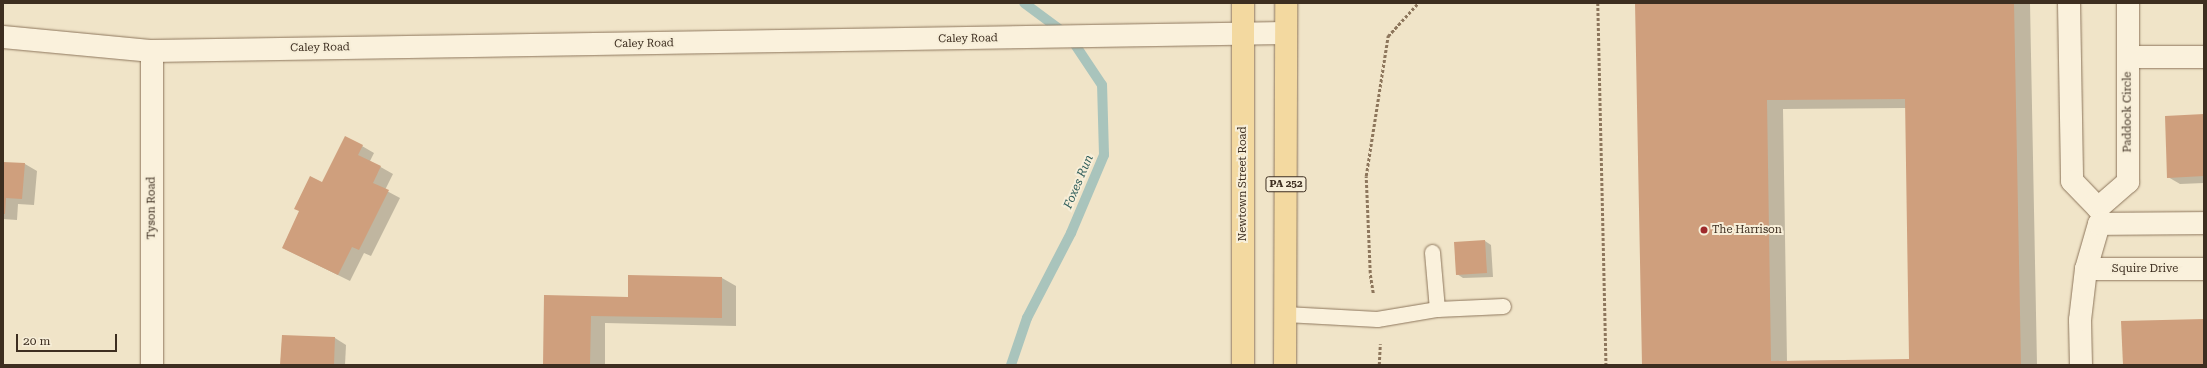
<!DOCTYPE html>
<html>
<head>
<meta charset="utf-8">
<style>
  body { margin:0 }
  #map { position:relative; width:2207px; height:368px; overflow:hidden; background:#f0e4c8; font-family:"Roboto Serif",serif }
  div>[style] { position:absolute }
  [style*='--x'] { left:calc(var(--x)*1px); top:calc(var(--y)*1px); width:calc(var(--w)*1px); rotate:calc(var(--a)*1deg) }
  .shadow>* { inset:0; background:#0003 }
  .stream>* { height:10px; margin:-5px; padding:0 5px; transform-origin:5px; border-radius:5px; background:#a9c4bc }
  .building>* { inset:0; background:#cf9f7d }
  .path>* { height:2.5px; margin-top:-1.25px; transform-origin:0; background:repeating-linear-gradient(90deg,#8d765c 0 3px,transparent 0 5px) }
  .roads { filter:drop-shadow(0 0 1px #8d765c) drop-shadow(0 0 1px #8d765c) }
  .service>* { height:15px; margin:-7.5px; padding:0 7.5px; transform-origin:7.5px; border-radius:7.5px; background:#faf1dc }
  .minor>* { height:22px; margin:-11px; padding:0 11px; transform-origin:11px; border-radius:11px; background:#faf1dc }
  .primary>* { height:22px; margin:-11px; padding:0 11px; transform-origin:11px; border-radius:11px; background:#f3d9a0 }
  .dots>* { width:11px; height:11px; translate:-50% -50%; box-sizing:border-box; border:2px solid #f7eed8; border-radius:50% }
  span { translate:-50% -50%; white-space:nowrap; text-align:center; line-height:1.15; -webkit-text-stroke:4px #f7eed8; paint-order:stroke }
  .shield-label span { padding:1px 3px; background:#f7eed8; border:1px solid; border-radius:3px; -webkit-text-stroke-width:0 }
  .shield-label { font-size:10px; color:#3d2e20; font-weight:700 }
  .street-label { font-size:11px; color:#3d2e20 }
  .poi-label { font-size:11px; color:#3d2e20 }
  .left { translate:0 -50%; text-align:left }
  .water-label { font-size:12px; color:#2f5d5a; font-style:italic }
  .frame { position:absolute; inset:0; border:4px solid #3d2e20; pointer-events:none }
  .scale { position:absolute; left:16px; top:334px; width:101px; height:18px; box-sizing:border-box; border:2px solid #3d2e20; border-top:0; padding-left:5px; font-size:12px; line-height:14px; white-space:nowrap; color:#3d2e20; -webkit-text-stroke:3px #f7eed8; paint-order:stroke }
</style>
</head>
<body>
<div id="map">
  <div class="shadow">
    <i style="clip-path:polygon(evenodd,1636px 3px,2030px 3px,2037px 365px,1643px 365px,1636px 3px,1906px 108px,1910px 360px,1787px 361px,1783px 109px,1906px 108px)"></i>
    <i style="clip-path:polygon(2204px 116px,2204px 183px,2180px 184px,2168px 177px)"></i>
    <i style="clip-path:polygon(362px 146px,374px 153px,370px 161px,393px 174px,385px 190px,400px 198px,371px 256px,364px 253px,350px 281px,283px 248px,323px 184px)"></i>
    <i style="clip-path:polygon(3px 163px,25px 164px,37px 171px,34px 205px,18px 204px,17px 220px,3px 219px)"></i>
    <i style="clip-path:polygon(1485px 241px,1491px 245px,1493px 277px,1463px 278px,1457px 274px)"></i>
    <i style="clip-path:polygon(722px 278px,736px 286px,736px 326px,605px 323px,605px 365px,544px 365px,545px 296px,629px 298px)"></i>
    <i style="clip-path:polygon(335px 338px,346px 345px,345px 365px,281px 365px)"></i>
  </div>
  <div class="stream">
    <i style="--x:1011;--y:365;--w:50;--a:-71.2"></i>
    <i style="--x:1027;--y:318;--w:96;--a:-62.6"></i>
    <i style="--x:1071;--y:233;--w:85;--a:-67.1"></i>
    <i style="--x:1104;--y:155;--w:70;--a:-91.6"></i>
    <i style="--x:1102;--y:85;--w:58;--a:-123.7"></i>
    <i style="--x:1070;--y:37;--w:57;--a:-143.5"></i>
  </div>
  <div class="building">
    <i style="clip-path:polygon(evenodd,1635px 3px,2014px 3px,2021px 365px,1642px 365px,1635px 3px,1905px 99px,1909px 359px,1771px 361px,1767px 100px,1905px 99px)"></i>
    <i style="clip-path:polygon(2204px 114px,2204px 176px,2167px 178px,2165px 116px)"></i>
    <i style="clip-path:polygon(345px 136px,363px 145px,358px 155px,381px 166px,373px 183px,389px 190px,359px 250px,352px 247px,338px 275px,282px 248px,299px 211px,294px 209px,310px 176px,322px 182px)"></i>
    <i style="clip-path:polygon(3px 162px,25px 163px,22px 199px,6px 198px,5px 214px,3px 214px)"></i>
    <i style="clip-path:polygon(1485px 240px,1487px 273px,1456px 275px,1454px 242px)"></i>
    <i style="clip-path:polygon(628px 275px,722px 277px,722px 318px,591px 316px,590px 365px,543px 365px,544px 295px,628px 297px)"></i>
    <i style="clip-path:polygon(2204px 319px,2204px 365px,2123px 365px,2121px 321px)"></i>
    <i style="clip-path:polygon(282px 335px,335px 337px,334px 365px,280px 365px)"></i>
  </div>
  <div class="path">
    <i style="--x:1598;--y:3;--w:362;--a:88.7"></i>
    <i style="--x:1373;--y:293;--w:20;--a:-99"></i>
    <i style="--x:1370;--y:273;--w:97;--a:-92.4"></i>
    <i style="--x:1366;--y:176;--w:142;--a:-81.1"></i>
    <i style="--x:1388;--y:36;--w:45;--a:-47.7"></i>
    <i style="--x:1379;--y:365;--w:21;--a:-87"></i>
  </div>
  <div class="roads">
    <div class="service">
      <i style="--x:1432;--y:252;--w:57;--a:85"></i>
      <i style="--x:1285;--y:314;--w:92;--a:3.1"></i>
      <i style="--x:1377;--y:319;--w:61;--a:-9.5"></i>
      <i style="--x:1437;--y:309;--w:66;--a:-2.6"></i>
    </div>
    <div class="minor">
      <i style="--x:2069;--y:3;--w:178;--a:89"></i>
      <i style="--x:2072;--y:181;--w:37;--a:46"></i>
      <i style="--x:2098;--y:208;--w:40;--a:-41"></i>
      <i style="--x:2128;--y:182;--w:179;--a:-90"></i>
      <i style="--x:3;--y:37;--w:150;--a:5.4"></i>
      <i style="--x:152;--y:51;--w:1134;--a:-0.91"></i>
      <i style="--x:2128;--y:57;--w:76;--a:0"></i>
      <i style="--x:2086;--y:269;--w:118;--a:0"></i>
      <i style="--x:152;--y:365;--w:314;--a:-90"></i>
      <i style="--x:2081;--y:365;--w:45;--a:-91.3"></i>
      <i style="--x:2080;--y:320;--w:51;--a:-83.3"></i>
      <i style="--x:2086;--y:269;--w:47;--a:-73.9"></i>
      <i style="--x:2099;--y:224;--w:105;--a:-0.5"></i>
    </div>
    <div class="primary">
      <i style="--x:1243;--y:365;--w:362;--a:-90"></i>
      <i style="--x:1285;--y:365;--w:362;--a:-89.8"></i>
    </div>
  </div>
  <div class="dots">
    <i style="left:1704px;top:230px;background:#9e2a2b"></i>
  </div>
  <div class="shield-label">
    <span style="left:1286px;top:184px">PA 252</span>
  </div>
  <div class="street-label">
    <span style="left:968px;top:39px;rotate:-1deg">Caley Road</span>
    <span style="left:644px;top:44px;rotate:-1deg">Caley Road</span>
    <span style="left:320px;top:48px;rotate:-1deg">Caley Road</span>
    <span style="left:2128px;top:112px;rotate:-90deg">Paddock Circle</span>
    <span style="left:1243px;top:184px;rotate:-90deg">Newtown Street Road</span>
    <span style="left:152px;top:208px;rotate:-90deg">Tyson Road</span>
    <span style="left:2145px;top:269px">Squire Drive</span>
  </div>
  <div class="poi-label">
    <span class="left" style="left:1712px;top:230px">The Harrison</span>
  </div>
  <div class="water-label">
    <span style="left:1079px;top:182px;rotate:-67deg">Foxes Run</span>
  </div>
  <div class="frame"></div>
  <div class="scale">20 m</div>
</div>
</body>
</html>
